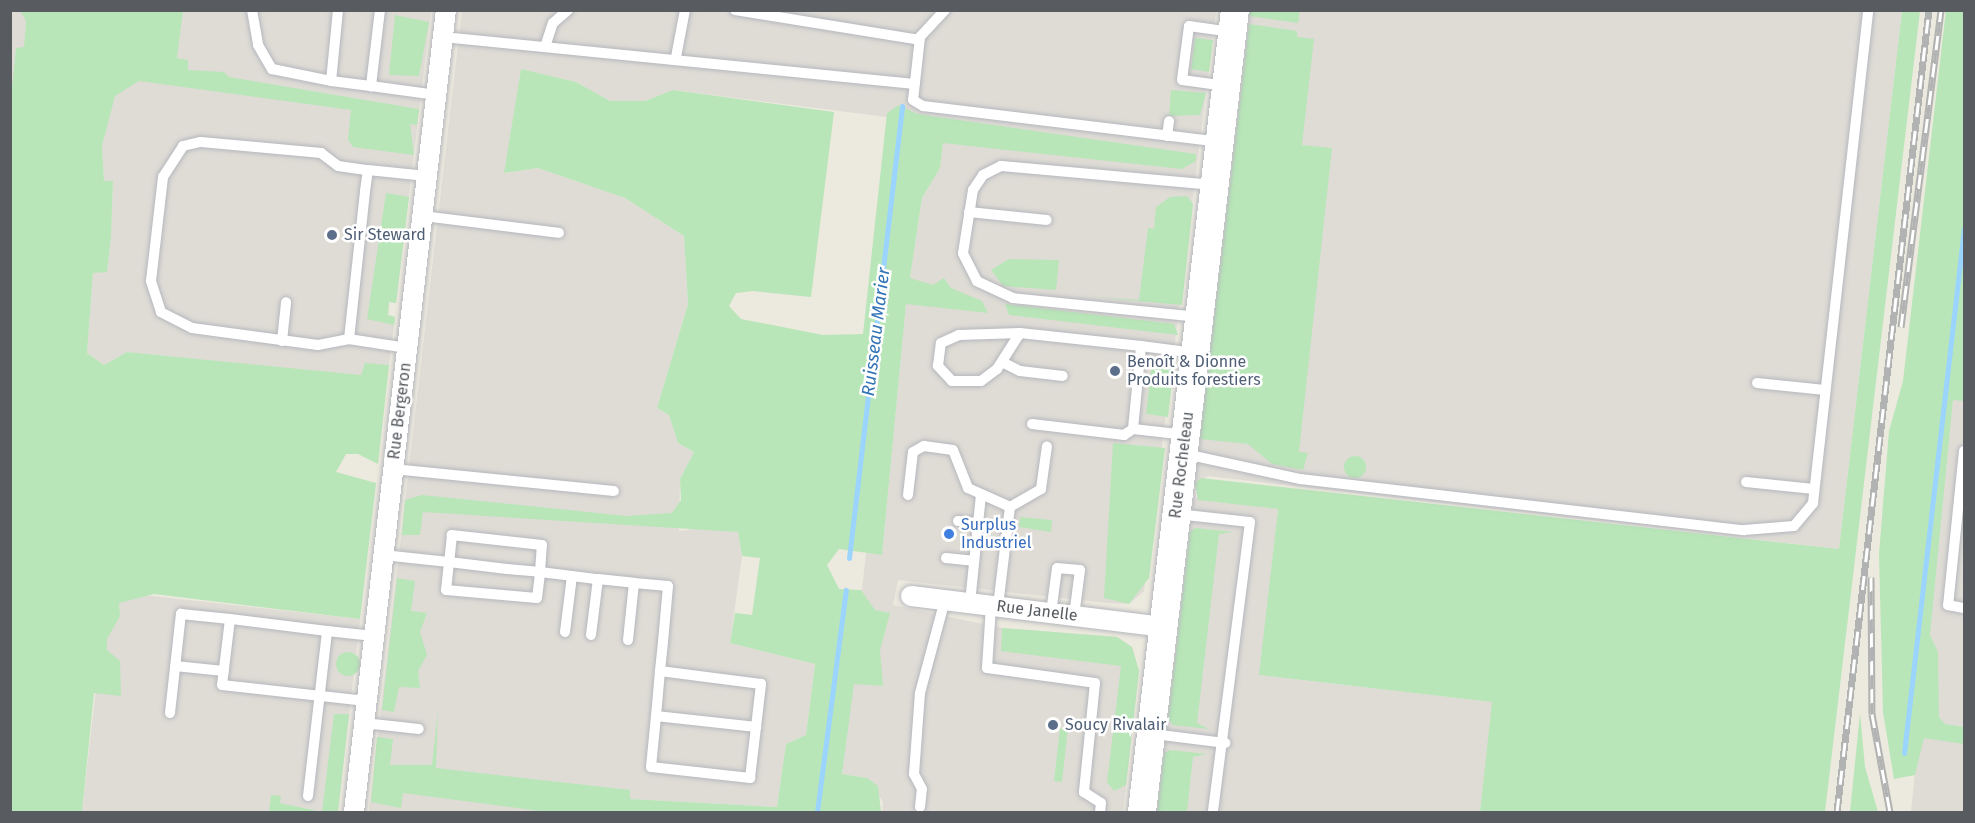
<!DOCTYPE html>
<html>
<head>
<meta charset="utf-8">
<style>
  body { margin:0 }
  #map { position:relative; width:1975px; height:823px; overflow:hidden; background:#ece9de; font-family:"Fira Sans",sans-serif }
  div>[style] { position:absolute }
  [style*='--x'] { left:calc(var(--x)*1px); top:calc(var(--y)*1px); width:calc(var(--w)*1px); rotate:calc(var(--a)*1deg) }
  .industrial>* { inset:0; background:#dfdcd6 }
  .green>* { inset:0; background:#b8e6b8 }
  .round { border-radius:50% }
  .stream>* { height:5px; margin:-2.5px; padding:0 2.5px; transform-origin:2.5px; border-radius:2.5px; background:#9bd4ff }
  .roads { filter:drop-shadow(0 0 2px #b5b7bd) drop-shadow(0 0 2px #b5b7bd) }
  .lane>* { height:10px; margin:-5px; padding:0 5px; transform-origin:5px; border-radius:5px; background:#fff }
  .street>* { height:20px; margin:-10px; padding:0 10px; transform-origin:10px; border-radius:10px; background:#fff }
  .secondary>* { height:28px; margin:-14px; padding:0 14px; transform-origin:14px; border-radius:14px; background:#fff }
  .rail>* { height:7px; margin-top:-3.5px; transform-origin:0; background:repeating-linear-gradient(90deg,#fff 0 14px,#b1b2b2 0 28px); box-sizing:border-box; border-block:2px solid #b1b2b2 }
  .dots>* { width:16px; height:16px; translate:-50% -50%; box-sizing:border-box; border:3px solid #fff; border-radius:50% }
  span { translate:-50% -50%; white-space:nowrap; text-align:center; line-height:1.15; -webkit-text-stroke:5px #fff; paint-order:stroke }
  .service-label { font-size:16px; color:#4e5e75 }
  .left { translate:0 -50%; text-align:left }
  .street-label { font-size:16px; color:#585c61 }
  .shop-label { font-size:16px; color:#366cbe }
  .water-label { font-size:18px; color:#3374b7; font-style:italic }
  .frame { position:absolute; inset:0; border:12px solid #585c61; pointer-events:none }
</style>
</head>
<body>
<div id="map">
  <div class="industrial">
    <i style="clip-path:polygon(10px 11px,431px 11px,396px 303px,389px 302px,388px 315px,395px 317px,387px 379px,127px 352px,104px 365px,87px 353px,93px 273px,107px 271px,111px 237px,113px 181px,104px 181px,102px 146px,114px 97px,11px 122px)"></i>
    <i style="clip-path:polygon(462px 11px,1216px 11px,1144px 591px,1129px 604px,1108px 603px,898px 580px,893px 605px,1002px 628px,1117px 637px,1132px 647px,1139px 671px,1123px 812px,882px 812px,883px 802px,867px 778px,842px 774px,866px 553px,882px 554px,906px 303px,922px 198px,940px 168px,943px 143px,887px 112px,887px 117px,673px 90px,645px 101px,609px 101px,576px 82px,521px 69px,505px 173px,538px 168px,593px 187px,625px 198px,684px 236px,688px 304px,657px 408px,669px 415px,678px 443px,694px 452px,680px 479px,679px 531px,710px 527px,738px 532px,742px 556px,730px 643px,815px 664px,806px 735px,786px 744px,777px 807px,630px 799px,565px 812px,369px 812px)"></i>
    <i style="clip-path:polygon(1250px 11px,1902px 11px,1839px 549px,1208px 476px,1195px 483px)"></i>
    <i style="clip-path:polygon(1964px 302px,1964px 812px,1911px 812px,1953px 400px)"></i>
    <i style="clip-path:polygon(1194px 497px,1278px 509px,1260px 675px,1493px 702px,1480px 812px,1157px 812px)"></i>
    <i style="clip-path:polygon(107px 591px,360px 619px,338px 812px,82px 812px)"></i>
  </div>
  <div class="green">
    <i style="clip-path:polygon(1946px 10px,1964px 11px,1964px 401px,1953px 400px,1930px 635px,1938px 652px,1939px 717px,1945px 724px,1964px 727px,1964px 744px,1924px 738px,1915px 775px,1894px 779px,1883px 712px,1879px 554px,1889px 431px,1903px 381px)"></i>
    <i style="clip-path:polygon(20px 11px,183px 11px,177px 58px,188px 60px,188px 70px,224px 72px,229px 77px,419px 109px,417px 125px,410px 124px,414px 155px,353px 147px,348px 140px,351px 110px,139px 81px,115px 96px,102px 146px,104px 181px,113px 181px,111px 237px,107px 272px,93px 273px,87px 353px,104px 365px,127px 352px,361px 375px,365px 363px,389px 365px,378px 464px,358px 454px,346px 454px,336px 472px,376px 483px,360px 619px,154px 594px,119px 603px,120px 616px,107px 639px,107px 650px,120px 661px,121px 696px,94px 693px,82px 812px,11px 812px,10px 109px,16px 48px,24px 47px,26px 21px)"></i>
    <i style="clip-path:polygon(1250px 11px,1300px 11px,1298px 23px,1249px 16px)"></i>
    <i style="clip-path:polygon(1902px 11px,1920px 11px,1825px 812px,1480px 812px,1492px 702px,1259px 675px,1278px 509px,1198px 500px,1195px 483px,1201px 478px,1839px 549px)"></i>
    <i style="clip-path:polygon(395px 15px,429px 22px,419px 76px,389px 75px)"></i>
    <i style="clip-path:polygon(1249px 24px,1297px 31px,1297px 37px,1314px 39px,1302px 145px,1332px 148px,1299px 452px,1308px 453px,1303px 470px,1272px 464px,1248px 444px,1200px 439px)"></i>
    <i style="clip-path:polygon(1195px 38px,1213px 40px,1209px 72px,1191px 69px)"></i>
    <i style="clip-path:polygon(521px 69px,576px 82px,610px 101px,645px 101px,673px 90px,834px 112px,811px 297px,753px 291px,736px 293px,729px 306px,741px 319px,823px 335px,863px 334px,887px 113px,899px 105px,917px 114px,1196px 154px,1196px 161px,1182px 169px,943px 143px,940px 168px,922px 198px,910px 278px,933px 285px,944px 278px,951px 288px,982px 301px,988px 313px,906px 304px,882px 555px,839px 549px,827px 565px,839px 589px,861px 590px,875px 610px,890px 613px,880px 650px,883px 686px,854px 684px,842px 774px,867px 778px,878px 786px,881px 812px,547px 812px,403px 793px,401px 808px,371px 802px,377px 737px,393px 739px,390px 765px,432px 765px,438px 711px,436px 768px,630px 790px,630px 799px,777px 807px,786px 744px,806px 735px,815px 664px,730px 643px,735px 613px,752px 615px,760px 558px,742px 556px,738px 532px,423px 512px,420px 535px,402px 535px,405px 500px,422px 495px,627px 516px,672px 513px,681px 500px,680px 479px,694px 452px,678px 443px,669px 415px,657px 408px,688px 304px,684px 236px,625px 198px,593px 187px,538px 168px,504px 173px)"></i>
    <i style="clip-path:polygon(1171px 90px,1206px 93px,1200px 115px,1169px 116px)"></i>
    <i style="clip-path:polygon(386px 193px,409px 197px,396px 303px,389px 302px,388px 315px,395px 317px,394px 325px,367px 319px)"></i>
    <i style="clip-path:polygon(1187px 196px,1193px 204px,1182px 305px,1092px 297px,1139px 300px,1148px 228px,1154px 229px,1156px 207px,1170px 197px)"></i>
    <i style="clip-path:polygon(1009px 259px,1059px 260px,1056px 290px,1003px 286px,991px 270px)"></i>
    <i style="clip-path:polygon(1005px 304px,1174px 324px,1178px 335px,1009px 315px)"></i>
    <i style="clip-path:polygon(1152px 363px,1174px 365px,1168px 417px,1146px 414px)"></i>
    <i style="clip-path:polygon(1113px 443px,1165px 448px,1149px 578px,1129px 604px,1104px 598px)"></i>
    <i class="round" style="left:1344px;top:456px;width:22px;height:22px"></i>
    <i style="clip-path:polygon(1020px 517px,1052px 520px,1051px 532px,1019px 527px)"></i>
    <i style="clip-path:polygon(1196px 528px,1233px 532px,1219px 534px,1197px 723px,1209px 729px,1173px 725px,1168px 719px,1190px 531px)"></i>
    <i style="clip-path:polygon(397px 578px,415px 581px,411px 611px,427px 613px,420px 632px,427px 655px,418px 671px,420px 688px,399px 687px,394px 712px,382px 710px)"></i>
    <i style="clip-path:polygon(1002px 628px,1117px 637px,1132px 647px,1139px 671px,1126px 785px,1114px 791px,1107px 782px,1121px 666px,1001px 651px)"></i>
    <i class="round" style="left:336px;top:652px;width:24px;height:24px"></i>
    <i style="clip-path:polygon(1860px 713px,1865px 767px,1878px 812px,1850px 812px)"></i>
    <i style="clip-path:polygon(334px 714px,349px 714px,338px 812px,269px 812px,271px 795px,281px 796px,280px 803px,322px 812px)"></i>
    <i style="clip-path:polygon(1060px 728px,1068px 729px,1062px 782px,1054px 781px)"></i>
    <i style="clip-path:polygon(1170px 750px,1207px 754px,1193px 757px,1187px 812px,1157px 812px,1164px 753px)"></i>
  </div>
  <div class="stream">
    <i style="--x:849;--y:558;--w:455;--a:-83.3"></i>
    <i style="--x:1904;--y:753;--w:528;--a:-83.48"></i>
    <i style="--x:817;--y:812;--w:224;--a:-82.6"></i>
  </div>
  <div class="roads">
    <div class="lane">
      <i style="--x:252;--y:10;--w:36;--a:80"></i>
      <i style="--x:258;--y:45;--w:28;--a:60"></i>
      <i style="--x:272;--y:69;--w:60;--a:11.5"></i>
      <i style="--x:338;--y:10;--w:71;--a:95.6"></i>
      <i style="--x:331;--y:81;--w:40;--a:7.1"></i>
      <i style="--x:380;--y:10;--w:77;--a:96.8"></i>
      <i style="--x:371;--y:86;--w:66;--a:7.9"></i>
      <i style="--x:735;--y:10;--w:187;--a:9.2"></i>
      <i style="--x:945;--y:10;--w:37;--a:133"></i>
      <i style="--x:920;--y:37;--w:63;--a:96.3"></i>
      <i style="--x:913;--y:100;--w:12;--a:31"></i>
      <i style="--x:923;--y:106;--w:298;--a:6.9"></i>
      <i style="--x:443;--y:37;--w:474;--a:5.7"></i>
      <i style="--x:545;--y:47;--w:25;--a:-72"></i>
      <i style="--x:553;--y:23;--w:20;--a:-41"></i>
      <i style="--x:676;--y:57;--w:48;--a:-79.2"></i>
      <i style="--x:1226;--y:86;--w:44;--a:-172.2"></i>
      <i style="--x:1182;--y:80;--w:54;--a:-82.6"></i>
      <i style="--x:1189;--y:26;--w:42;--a:8.1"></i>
      <i style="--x:1167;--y:136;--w:15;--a:-82"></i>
      <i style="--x:969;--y:212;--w:78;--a:5.9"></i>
      <i style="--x:423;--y:216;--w:137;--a:7.1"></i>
      <i style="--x:1199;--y:317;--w:187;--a:-174.2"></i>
      <i style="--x:1013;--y:298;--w:40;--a:-155"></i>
      <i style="--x:977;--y:281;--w:31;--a:-117"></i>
      <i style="--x:963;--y:253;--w:64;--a:-81"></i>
      <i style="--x:973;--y:190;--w:18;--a:-56"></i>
      <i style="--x:983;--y:175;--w:20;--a:-27"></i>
      <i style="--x:1001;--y:166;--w:214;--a:5.1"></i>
      <i style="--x:1020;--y:333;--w:43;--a:122.6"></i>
      <i style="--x:997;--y:369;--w:20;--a:143"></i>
      <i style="--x:981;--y:381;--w:29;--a:180"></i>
      <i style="--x:952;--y:381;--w:21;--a:-133"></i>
      <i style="--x:938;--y:366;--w:23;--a:-83"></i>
      <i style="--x:941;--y:343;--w:20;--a:-24"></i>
      <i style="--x:959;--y:335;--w:61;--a:-1.9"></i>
      <i style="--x:1020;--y:333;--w:122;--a:6.1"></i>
      <i style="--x:349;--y:339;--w:32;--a:169"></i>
      <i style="--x:318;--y:345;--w:127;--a:-172.3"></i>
      <i style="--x:192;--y:328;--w:35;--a:-153"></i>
      <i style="--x:161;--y:312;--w:33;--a:-108"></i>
      <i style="--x:151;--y:281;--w:105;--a:-83.4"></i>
      <i style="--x:163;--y:177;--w:37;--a:-57"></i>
      <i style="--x:183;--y:146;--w:18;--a:-13"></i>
      <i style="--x:201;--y:142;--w:121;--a:5.2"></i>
      <i style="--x:321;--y:153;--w:21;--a:37"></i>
      <i style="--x:338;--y:166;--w:30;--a:8"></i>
      <i style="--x:282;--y:341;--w:39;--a:-84"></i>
      <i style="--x:407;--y:348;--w:59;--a:-171.2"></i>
      <i style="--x:349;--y:339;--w:149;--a:-83.8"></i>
      <i style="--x:365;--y:191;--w:21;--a:-82"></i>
      <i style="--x:368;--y:170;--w:59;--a:5.8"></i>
      <i style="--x:1002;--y:362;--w:20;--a:27"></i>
      <i style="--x:1020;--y:371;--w:43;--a:6.6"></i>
      <i style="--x:1757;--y:383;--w:68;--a:5.9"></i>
      <i style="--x:1032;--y:424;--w:93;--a:6.8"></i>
      <i style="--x:1124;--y:435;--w:11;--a:-34"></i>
      <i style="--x:1186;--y:435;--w:53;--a:-173.5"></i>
      <i style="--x:1133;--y:429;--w:83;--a:-84.5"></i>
      <i style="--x:1141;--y:346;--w:54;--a:7.4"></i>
      <i style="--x:1964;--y:451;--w:155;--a:95.9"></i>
      <i style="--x:1948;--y:605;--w:16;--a:11"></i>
      <i style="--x:1185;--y:454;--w:118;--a:12.3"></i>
      <i style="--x:1300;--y:479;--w:447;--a:6.6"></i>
      <i style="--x:1744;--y:530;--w:50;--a:-4.6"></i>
      <i style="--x:1794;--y:526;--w:30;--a:-50"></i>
      <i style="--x:1813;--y:503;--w:496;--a:-83.6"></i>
      <i style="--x:393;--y:469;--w:222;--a:5.7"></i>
      <i style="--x:1746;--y:482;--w:68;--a:5.9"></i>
      <i style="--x:908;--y:495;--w:43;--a:-83.4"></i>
      <i style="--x:913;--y:452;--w:13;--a:-29"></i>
      <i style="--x:924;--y:446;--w:29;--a:8"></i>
      <i style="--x:953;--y:450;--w:41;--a:68.5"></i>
      <i style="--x:968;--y:488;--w:46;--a:24.3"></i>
      <i style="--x:1177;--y:514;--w:73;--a:6.3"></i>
      <i style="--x:1250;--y:522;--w:292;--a:97.3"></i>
      <i style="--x:958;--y:521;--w:19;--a:6"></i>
      <i style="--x:383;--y:555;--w:66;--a:6.1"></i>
      <i style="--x:449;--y:562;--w:28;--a:96"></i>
      <i style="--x:446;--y:590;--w:91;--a:5"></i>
      <i style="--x:537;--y:598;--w:26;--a:-83"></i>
      <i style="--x:540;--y:572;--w:27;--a:-86"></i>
      <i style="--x:542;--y:545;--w:91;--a:-173.7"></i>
      <i style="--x:452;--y:535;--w:27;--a:96"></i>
      <i style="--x:449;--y:562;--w:25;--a:7"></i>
      <i style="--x:474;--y:565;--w:33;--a:7"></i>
      <i style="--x:507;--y:569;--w:33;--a:5"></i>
      <i style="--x:540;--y:572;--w:32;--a:7"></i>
      <i style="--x:572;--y:576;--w:26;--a:7"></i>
      <i style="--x:598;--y:579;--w:36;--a:6"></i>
      <i style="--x:634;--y:583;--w:34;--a:5"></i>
      <i style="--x:668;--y:586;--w:56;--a:95.1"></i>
      <i style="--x:663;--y:642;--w:29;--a:96"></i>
      <i style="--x:660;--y:671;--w:45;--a:95.1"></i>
      <i style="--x:656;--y:716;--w:51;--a:95.6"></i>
      <i style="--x:651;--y:767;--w:100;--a:6.3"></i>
      <i style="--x:750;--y:778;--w:95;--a:-83.3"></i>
      <i style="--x:761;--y:684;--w:102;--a:-172.7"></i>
      <i style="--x:946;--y:558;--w:27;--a:6"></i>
      <i style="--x:970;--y:603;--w:109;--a:-84.2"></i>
      <i style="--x:991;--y:606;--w:62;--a:93.7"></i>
      <i style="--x:987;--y:668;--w:109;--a:7.9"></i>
      <i style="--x:1095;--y:683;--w:110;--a:95.8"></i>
      <i style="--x:1084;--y:792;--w:20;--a:33"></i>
      <i style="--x:1101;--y:803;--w:9;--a:96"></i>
      <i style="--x:998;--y:606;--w:100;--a:-83.1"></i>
      <i style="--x:1010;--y:507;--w:36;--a:-30"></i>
      <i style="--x:1041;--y:489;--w:43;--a:-82.1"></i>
      <i style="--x:1051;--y:613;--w:45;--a:-82.4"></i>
      <i style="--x:1057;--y:568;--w:23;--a:5"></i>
      <i style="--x:1080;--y:570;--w:46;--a:97.4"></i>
      <i style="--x:327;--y:631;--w:98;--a:-172.9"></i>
      <i style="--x:230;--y:619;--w:66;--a:96.9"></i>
      <i style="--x:222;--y:685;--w:145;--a:6.3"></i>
      <i style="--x:565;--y:632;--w:56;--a:-82.9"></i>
      <i style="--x:591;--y:635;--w:56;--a:-82.9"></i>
      <i style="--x:628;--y:640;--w:57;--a:-84"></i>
      <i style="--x:175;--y:666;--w:49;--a:5.8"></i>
      <i style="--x:170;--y:713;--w:100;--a:-83.7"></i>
      <i style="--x:181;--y:614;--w:49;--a:5.8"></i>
      <i style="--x:656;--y:716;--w:101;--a:6.3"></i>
      <i style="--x:364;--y:723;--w:55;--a:6.2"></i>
      <i style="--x:1153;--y:734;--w:73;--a:7.1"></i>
      <i style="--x:308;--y:796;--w:166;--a:-83.4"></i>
      <i style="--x:327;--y:631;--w:47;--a:6.1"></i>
      <i style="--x:920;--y:807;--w:18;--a:-84"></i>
      <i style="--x:922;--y:789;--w:17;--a:-118"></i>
      <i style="--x:914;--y:774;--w:81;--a:-85.8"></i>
      <i style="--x:920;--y:693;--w:96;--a:-75"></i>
    </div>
    <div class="street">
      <i style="--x:911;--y:596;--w:254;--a:7"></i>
      <i style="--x:354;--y:812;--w:807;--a:-83.46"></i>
    </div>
    <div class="secondary">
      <i style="--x:1142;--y:812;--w:807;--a:-83.39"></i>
    </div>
  </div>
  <div class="rail">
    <i style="--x:1901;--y:327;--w:320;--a:-82.8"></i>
    <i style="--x:1871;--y:577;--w:137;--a:89.6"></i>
    <i style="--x:1872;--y:714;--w:100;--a:79.6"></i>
    <i style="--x:1837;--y:812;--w:807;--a:-83.46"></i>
  </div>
  <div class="dots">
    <i style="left:332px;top:235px;background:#5c6f8a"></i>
    <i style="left:1115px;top:371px;background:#5c6f8a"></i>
    <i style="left:949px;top:534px;background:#3f7fe0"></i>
    <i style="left:1053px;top:725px;background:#5c6f8a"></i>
  </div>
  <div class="service-label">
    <span class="left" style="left:344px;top:235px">Sir Steward</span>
    <span class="left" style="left:1127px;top:371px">Benoît &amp; Dionne<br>Produits forestiers</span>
    <span class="left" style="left:1065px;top:725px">Soucy Rivalair</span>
  </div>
  <div class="street-label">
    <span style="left:400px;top:411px;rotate:-83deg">Rue Bergeron</span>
    <span style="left:1182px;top:465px;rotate:-83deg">Rue Rocheleau</span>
    <span style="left:1037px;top:611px;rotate:7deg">Rue Janelle</span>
  </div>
  <div class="shop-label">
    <span class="left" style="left:961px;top:534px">Surplus<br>Industriel</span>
  </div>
  <div class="water-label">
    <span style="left:876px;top:332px;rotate:-83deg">Ruisseau Marier</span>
  </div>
  <div class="frame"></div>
</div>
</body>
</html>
